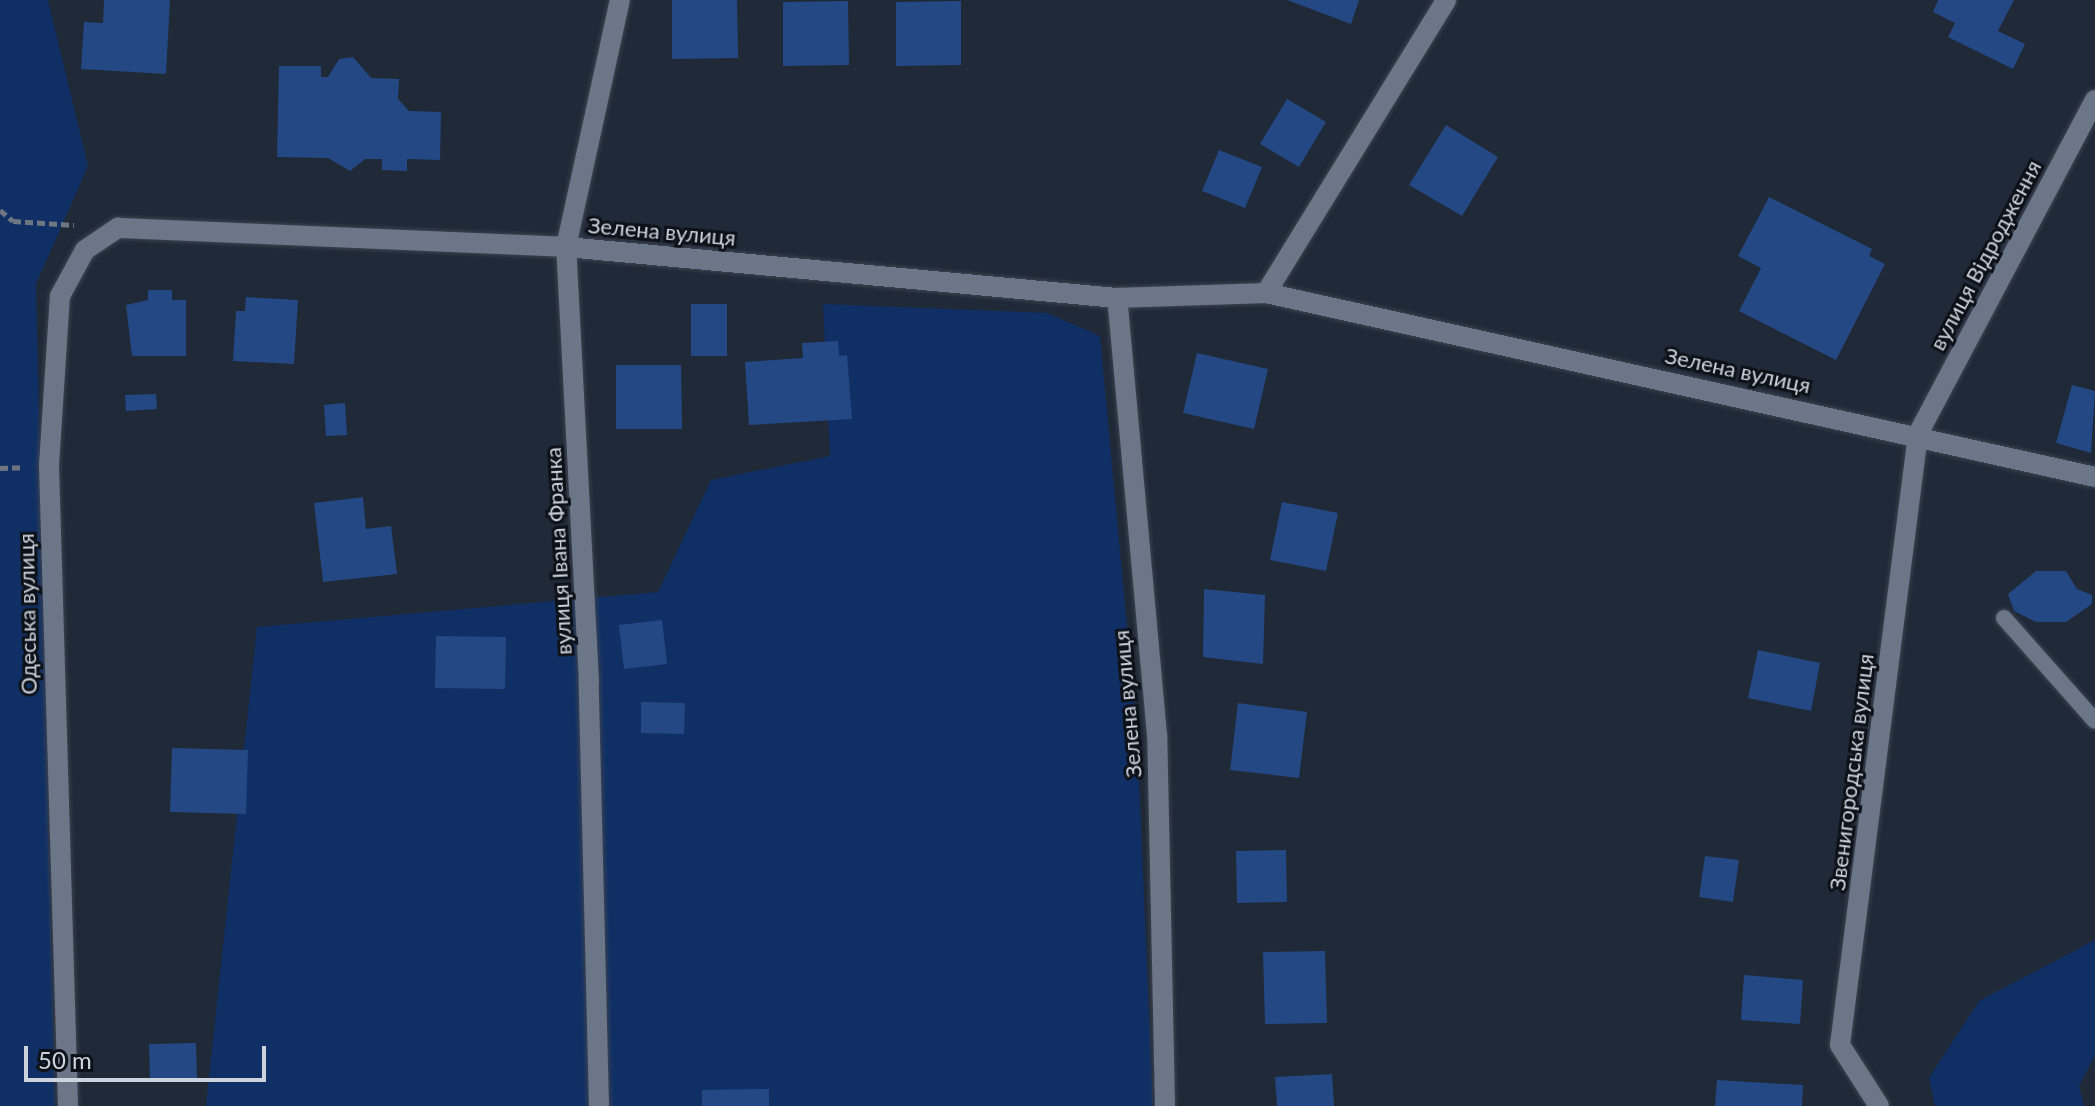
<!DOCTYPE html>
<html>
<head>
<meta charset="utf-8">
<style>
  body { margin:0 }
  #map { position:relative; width:2095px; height:1106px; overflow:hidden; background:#202937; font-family:Lato,sans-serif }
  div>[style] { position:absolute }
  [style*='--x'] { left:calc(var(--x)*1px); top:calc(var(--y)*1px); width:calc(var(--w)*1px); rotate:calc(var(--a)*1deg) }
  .green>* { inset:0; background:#103065 }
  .building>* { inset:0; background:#234883 }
  .path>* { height:5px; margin-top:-2.5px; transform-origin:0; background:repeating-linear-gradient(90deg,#6e7682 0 8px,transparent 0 12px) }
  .roads { filter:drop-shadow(0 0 2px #3c4350) drop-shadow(0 0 2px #3c4350) }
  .lane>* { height:16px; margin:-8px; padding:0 8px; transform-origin:8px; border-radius:8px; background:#6b7688 }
  .street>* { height:20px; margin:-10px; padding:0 10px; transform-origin:10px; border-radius:10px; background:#6b7688 }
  span { translate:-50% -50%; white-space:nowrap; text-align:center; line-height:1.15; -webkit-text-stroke:6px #0d1118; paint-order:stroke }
  .street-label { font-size:22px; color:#cdd3dd }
  .scale { position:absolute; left:24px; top:1046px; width:242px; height:36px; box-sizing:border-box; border:4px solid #cdd3dd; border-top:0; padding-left:10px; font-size:24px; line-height:28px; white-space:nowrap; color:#cdd3dd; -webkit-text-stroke:6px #0d1118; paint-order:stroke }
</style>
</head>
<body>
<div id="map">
  <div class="green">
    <i style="clip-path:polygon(0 0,48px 0,88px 166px,36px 284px,55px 1106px,0 1106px)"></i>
    <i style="clip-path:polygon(823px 304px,1047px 313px,1100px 336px,1137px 735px,1153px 1106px,206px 1106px,257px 627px,658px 592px,711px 480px,830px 456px)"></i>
    <i style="clip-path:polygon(2095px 940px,2095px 1055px,2079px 1086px,2084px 1106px,1935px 1106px,1929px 1078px,1979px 1001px)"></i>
  </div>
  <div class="building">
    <i style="clip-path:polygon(104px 0,170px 0,166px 74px,81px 69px,84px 22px,103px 23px)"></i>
    <i style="clip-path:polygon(672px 0,737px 0,738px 58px,672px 59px)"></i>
    <i style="clip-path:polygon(1287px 0,1359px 0,1351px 24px)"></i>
    <i style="clip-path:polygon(1938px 0,2014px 0,1998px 31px,2025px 44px,2013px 69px,1948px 37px,1955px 23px,1933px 12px)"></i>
    <i style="clip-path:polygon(848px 1px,849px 65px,783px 66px,783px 2px)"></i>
    <i style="clip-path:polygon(961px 1px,961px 65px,896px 66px,896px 2px)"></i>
    <i style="clip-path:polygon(353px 57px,371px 78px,399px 79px,398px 99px,409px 111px,441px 112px,440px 160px,407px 159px,407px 171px,382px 170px,382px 159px,365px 159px,350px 171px,328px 158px,277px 157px,279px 66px,321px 66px,321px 77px,328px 77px,339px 59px)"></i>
    <i style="clip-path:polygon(1287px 99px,1326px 122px,1299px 167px,1260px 144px)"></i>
    <i style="clip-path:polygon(1446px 125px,1498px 157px,1462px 216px,1409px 185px)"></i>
    <i style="clip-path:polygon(1219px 150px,1262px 167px,1245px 208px,1202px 191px)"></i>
    <i style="clip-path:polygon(1769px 197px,1872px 249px,1869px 256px,1885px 264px,1836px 360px,1739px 311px,1761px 268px,1738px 256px)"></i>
    <i style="clip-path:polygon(148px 290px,172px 290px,172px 300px,186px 300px,186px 356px,132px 356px,126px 305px,148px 300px)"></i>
    <i style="clip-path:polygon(246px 297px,298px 300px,294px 364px,233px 361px,236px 311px,245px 311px)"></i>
    <i style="clip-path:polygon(691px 304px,727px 304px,727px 356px,691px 356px)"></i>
    <i style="clip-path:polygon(838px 341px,839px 356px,847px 355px,852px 419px,749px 425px,745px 362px,803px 358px,802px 343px)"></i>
    <i style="clip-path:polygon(1197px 353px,1268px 369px,1254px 429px,1183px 413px)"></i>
    <i style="clip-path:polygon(616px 365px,681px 365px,682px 429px,616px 429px)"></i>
    <i style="clip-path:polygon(2072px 385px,2095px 391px,2091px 453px,2056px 443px)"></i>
    <i style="clip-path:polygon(156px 394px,157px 409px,126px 411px,125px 395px)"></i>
    <i style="clip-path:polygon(345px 403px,347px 435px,326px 436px,324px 405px)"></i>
    <i style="clip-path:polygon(363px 497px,366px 529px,391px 526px,397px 574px,323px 582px,314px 503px)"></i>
    <i style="clip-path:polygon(1282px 502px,1338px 513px,1326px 571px,1270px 560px)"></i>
    <i style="clip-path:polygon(2036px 571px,2066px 571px,2077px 589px,2092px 595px,2092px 604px,2066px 622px,2036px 622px,2014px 611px,2008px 594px)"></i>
    <i style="clip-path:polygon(1204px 589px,1265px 595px,1263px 664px,1203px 657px)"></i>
    <i style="clip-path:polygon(662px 620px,667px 664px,624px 669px,619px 625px)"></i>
    <i style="clip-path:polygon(436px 636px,506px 637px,505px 689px,435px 688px)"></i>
    <i style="clip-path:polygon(1758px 650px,1820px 663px,1811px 711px,1748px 698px)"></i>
    <i style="clip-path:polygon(641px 702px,685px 703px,684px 734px,641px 733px)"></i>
    <i style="clip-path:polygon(1238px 703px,1307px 712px,1299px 778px,1230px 770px)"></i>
    <i style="clip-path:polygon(172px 748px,248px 750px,246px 814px,170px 812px)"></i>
    <i style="clip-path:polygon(1286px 850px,1287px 902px,1237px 903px,1236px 851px)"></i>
    <i style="clip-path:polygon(1705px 856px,1739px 860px,1733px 902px,1699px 897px)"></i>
    <i style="clip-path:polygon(1325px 951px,1327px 1023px,1265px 1024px,1263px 952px)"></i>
    <i style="clip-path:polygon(1744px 975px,1803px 980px,1800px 1024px,1741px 1020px)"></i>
    <i style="clip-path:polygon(196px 1043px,197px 1078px,150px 1080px,149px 1044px)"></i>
    <i style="clip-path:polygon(1332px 1074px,1334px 1106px,1277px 1106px,1275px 1077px)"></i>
    <i style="clip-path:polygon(1717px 1080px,1803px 1085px,1802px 1106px,1715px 1106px)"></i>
    <i style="clip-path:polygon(769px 1089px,769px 1106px,702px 1106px,702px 1090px)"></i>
  </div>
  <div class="path">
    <i style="--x:0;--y:210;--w:17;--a:40"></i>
    <i style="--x:13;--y:221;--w:61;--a:3.8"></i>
    <i style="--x:0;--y:468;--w:23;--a:-2"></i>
  </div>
  <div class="roads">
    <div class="lane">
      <i style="--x:2004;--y:618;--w:137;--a:48.5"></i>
    </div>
    <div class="street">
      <i style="--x:1266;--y:293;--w:849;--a:12.51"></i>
      <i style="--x:68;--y:1106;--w:641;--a:-91.7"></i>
      <i style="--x:49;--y:465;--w:169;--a:-86.3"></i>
      <i style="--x:60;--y:296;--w:52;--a:-61.5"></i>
      <i style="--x:85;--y:250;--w:40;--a:-34"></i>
      <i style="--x:118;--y:228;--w:448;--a:2.4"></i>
      <i style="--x:566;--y:247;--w:553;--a:5.29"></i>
      <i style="--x:599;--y:1106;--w:424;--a:-91.4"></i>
      <i style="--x:589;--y:682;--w:436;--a:-93"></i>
      <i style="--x:566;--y:247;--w:253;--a:-77.7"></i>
      <i style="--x:1165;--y:1106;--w:371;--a:-91.2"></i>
      <i style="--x:1157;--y:735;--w:439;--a:-95.2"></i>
      <i style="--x:1117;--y:298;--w:149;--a:-1.9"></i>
      <i style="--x:1266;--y:293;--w:344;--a:-58.4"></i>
      <i style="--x:1879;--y:1106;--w:72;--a:-122.6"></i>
      <i style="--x:1840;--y:1045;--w:616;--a:-82.72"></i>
      <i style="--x:1918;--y:434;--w:378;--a:-62.1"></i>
    </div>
  </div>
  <div class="street-label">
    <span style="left:662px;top:231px;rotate:5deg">Зелена вулиця</span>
    <span style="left:1985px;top:255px;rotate:-62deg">вулиця Відродження</span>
    <span style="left:1738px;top:370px;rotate:12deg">Зелена вулиця</span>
    <span style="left:558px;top:551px;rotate:-93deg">вулиця Івана Франка</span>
    <span style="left:27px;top:614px;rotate:-91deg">Одеська вулиця</span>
    <span style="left:1127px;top:704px;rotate:-95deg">Зелена вулиця</span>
    <span style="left:1851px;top:772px;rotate:-83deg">Звенигородська вулиця</span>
  </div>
  <div class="scale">50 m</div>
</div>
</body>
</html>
